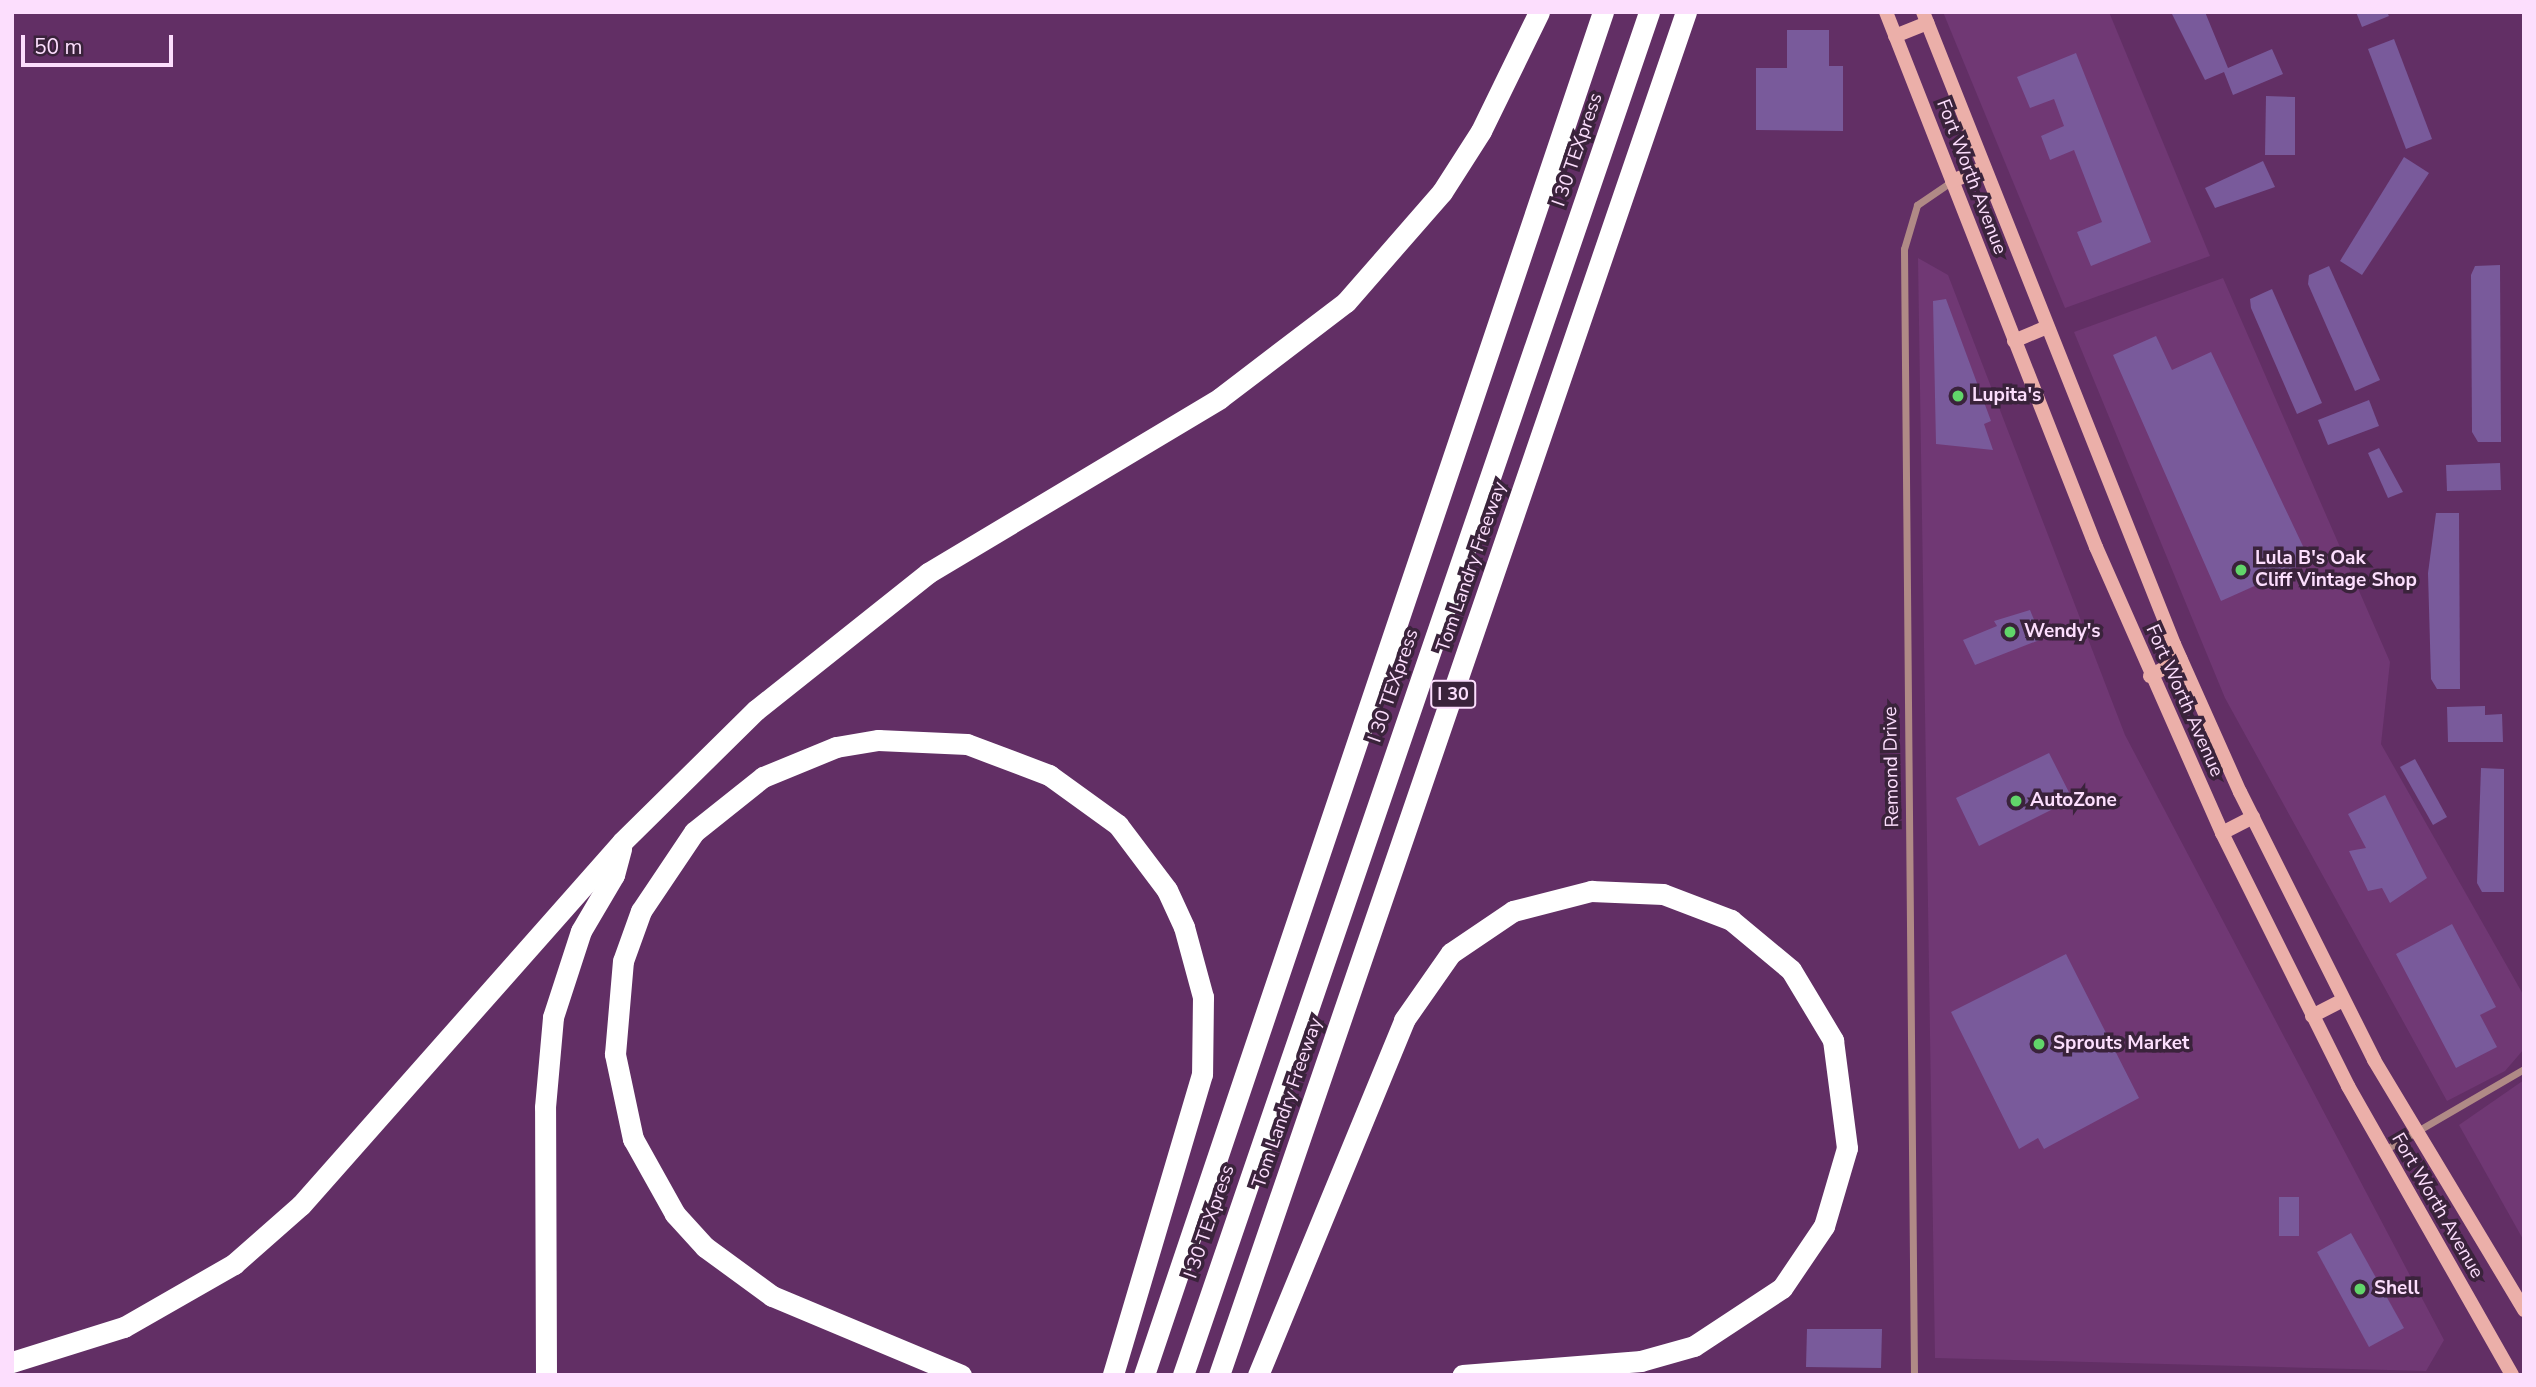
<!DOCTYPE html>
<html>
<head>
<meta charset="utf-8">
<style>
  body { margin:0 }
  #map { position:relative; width:2536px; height:1387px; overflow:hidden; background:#622f65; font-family:"Nunito Sans",sans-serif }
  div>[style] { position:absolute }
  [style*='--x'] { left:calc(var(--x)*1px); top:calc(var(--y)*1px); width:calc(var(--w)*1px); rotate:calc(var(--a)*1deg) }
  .built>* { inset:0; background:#703874 }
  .building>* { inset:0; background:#795a9b }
  .street>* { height:7px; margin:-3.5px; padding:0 3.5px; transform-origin:3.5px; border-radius:3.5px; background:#b08a86 }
  .secondary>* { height:14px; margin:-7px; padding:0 7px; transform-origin:7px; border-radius:7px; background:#ebafa9 }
  .highway>* { height:21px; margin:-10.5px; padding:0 10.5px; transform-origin:10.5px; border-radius:10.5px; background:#fff }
  .dots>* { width:19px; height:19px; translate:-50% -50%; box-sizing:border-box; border:4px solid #3a233b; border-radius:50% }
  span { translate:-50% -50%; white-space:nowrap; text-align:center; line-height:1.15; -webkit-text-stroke:7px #3a233b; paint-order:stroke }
  .shield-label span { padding:2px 5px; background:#3a233b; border:2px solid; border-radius:5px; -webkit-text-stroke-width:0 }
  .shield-label { font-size:18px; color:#fcdefd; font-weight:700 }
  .street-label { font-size:19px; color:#fcdefd }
  .poi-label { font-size:19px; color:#fcdefd; font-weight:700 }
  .left { translate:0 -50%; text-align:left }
  .frame { position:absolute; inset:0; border:14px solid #fcdefd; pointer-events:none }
  .scale { position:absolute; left:21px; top:35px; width:152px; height:32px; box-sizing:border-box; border:4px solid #fcdefd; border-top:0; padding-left:9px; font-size:21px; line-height:24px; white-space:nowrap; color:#fcdefd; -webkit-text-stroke:5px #3a233b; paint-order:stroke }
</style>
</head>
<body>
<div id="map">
  <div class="built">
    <i style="clip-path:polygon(1943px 12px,2109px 12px,2210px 256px,2065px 308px)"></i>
    <i style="clip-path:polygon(1918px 258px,1948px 275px,2125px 735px,2444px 1340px,2426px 1371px,1935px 1358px)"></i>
    <i style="clip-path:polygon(2223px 278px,2390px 662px,2381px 744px,2524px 996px,2524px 1049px,2505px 1071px,2447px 1101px,2225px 698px,2074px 332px)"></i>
    <i style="clip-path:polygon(2524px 1080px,2524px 1241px,2459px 1125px)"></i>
  </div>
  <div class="building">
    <i style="clip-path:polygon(2171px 12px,2205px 12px,2228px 68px,2272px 49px,2283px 74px,2233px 95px,2224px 72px,2205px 80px)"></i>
    <i style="clip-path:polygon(2356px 12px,2387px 12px,2389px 16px,2362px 27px)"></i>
    <i style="clip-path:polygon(1787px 30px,1829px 30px,1829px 66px,1843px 66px,1843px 131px,1756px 130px,1756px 68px,1787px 68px)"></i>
    <i style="clip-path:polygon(2394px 39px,2432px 139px,2406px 149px,2368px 49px)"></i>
    <i style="clip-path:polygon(2076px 53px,2151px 242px,2091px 266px,2077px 232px,2102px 222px,2074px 150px,2050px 160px,2041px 136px,2064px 126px,2054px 99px,2030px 108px,2017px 77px)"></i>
    <i style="clip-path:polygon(2266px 96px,2295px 97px,2295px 155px,2265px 155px)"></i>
    <i style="clip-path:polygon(2404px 157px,2429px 173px,2362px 275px,2340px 261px)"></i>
    <i style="clip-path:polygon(2263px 161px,2275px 187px,2215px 208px,2205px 188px)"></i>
    <i style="clip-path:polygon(2500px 265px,2501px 442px,2478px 442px,2472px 432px,2471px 275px,2475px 266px)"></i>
    <i style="clip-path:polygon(2329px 266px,2380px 380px,2355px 391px,2308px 284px,2309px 275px)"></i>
    <i style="clip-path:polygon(2272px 289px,2322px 403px,2297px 414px,2251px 308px,2250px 299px)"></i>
    <i style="clip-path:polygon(1946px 299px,1991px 421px,1984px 424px,1993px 450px,1936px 444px,1933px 301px)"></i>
    <i style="clip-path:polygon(2156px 336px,2172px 370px,2211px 352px,2310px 561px,2221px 601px,2113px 355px)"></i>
    <i style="clip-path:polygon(2369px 400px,2379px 426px,2328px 445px,2318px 420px)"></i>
    <i style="clip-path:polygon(2379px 448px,2403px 492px,2388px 498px,2368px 453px)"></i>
    <i style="clip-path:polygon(2500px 463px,2501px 490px,2447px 491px,2446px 465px)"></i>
    <i style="clip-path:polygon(2436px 513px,2459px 513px,2460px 689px,2437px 689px,2431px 679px,2428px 573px)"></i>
    <i style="clip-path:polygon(2030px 610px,2042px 639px,1975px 665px,1963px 640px,1997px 626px,1994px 621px)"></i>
    <i style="clip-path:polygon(2485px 706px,2485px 715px,2502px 714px,2503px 742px,2448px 742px,2447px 707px)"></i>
    <i style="clip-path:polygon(2049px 753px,2077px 808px,2061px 805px,1979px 846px,1956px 798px)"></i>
    <i style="clip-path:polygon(2415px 759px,2447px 817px,2433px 825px,2400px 767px)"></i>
    <i style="clip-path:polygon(2481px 768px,2504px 769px,2504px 892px,2482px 892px,2477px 883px)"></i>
    <i style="clip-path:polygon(2385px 795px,2427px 878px,2390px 903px,2382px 888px,2368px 891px,2349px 851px,2366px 848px,2348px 814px)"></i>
    <i style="clip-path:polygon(2452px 924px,2496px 1007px,2480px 1015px,2497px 1047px,2456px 1068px,2396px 954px)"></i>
    <i style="clip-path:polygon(2066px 954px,2139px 1098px,2044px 1149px,2038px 1138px,2019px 1149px,1951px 1012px)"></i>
    <i style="clip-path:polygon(2279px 1197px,2299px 1197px,2299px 1236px,2279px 1236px)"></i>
    <i style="clip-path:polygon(2351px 1233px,2404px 1328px,2369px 1347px,2317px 1252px)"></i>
    <i style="clip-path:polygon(1807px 1329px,1882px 1329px,1881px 1368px,1806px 1367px)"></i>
  </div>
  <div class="street">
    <i style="--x:2383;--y:1151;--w:163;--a:-30.2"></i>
    <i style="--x:1914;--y:1375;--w:1126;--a:-90.51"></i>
    <i style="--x:1904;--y:249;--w:46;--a:-73.5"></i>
    <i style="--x:1917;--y:205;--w:42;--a:-34.4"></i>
  </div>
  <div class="secondary">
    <i style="--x:1886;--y:12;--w:575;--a:68.57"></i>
    <i style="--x:2096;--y:547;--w:313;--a:66.2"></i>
    <i style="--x:2222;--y:833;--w:283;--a:63.5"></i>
    <i style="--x:2348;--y:1086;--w:332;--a:60.4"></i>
    <i style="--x:1923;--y:12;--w:680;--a:68.34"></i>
    <i style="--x:2174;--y:644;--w:162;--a:66"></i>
    <i style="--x:2240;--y:792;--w:300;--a:63.4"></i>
    <i style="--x:2374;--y:1060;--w:292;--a:59"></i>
    <i style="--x:1895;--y:36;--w:35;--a:-22"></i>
    <i style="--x:1952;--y:181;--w:35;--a:-22"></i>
    <i style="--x:2014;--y:341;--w:36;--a:-23"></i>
    <i style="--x:2150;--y:676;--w:35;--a:-29"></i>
    <i style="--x:2222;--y:833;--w:35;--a:-27"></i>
    <i style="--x:2312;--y:1016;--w:35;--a:-27"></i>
  </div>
  <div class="highway">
    <i style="--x:12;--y:1362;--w:117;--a:-17.4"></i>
    <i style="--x:124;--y:1327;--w:127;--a:-29.8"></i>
    <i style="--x:234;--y:1264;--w:89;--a:-41.4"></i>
    <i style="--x:301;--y:1205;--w:485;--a:-48.5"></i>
    <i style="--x:622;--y:842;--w:188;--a:-44.6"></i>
    <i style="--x:756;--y:710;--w:220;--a:-38.5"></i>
    <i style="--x:928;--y:573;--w:340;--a:-30.9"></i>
    <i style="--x:1220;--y:398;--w:158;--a:-37.3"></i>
    <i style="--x:1346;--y:302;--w:146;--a:-48.9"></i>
    <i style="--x:1442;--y:192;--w:72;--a:-57.4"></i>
    <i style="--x:1481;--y:131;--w:132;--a:-64"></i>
    <i style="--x:546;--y:1375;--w:268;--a:-90.2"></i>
    <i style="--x:545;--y:1107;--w:90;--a:-84.9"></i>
    <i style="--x:553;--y:1017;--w:90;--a:-72"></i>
    <i style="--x:581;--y:931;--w:65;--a:-59.5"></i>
    <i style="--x:614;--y:875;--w:28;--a:-75"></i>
    <i style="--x:961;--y:1375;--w:205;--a:-157.3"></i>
    <i style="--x:772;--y:1296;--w:83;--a:-143.8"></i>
    <i style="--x:705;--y:1247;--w:45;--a:-132.3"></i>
    <i style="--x:675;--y:1214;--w:86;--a:-119.2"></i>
    <i style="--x:633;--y:1139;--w:87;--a:-102"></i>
    <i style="--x:615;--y:1054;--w:93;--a:-85.1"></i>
    <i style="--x:623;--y:961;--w:53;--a:-70.2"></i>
    <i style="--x:641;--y:911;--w:95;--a:-56.1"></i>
    <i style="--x:694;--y:832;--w:88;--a:-38.6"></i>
    <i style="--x:763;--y:777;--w:79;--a:-22.3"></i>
    <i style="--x:836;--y:747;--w:43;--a:-9.5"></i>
    <i style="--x:878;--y:740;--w:89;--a:2.6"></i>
    <i style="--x:967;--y:744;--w:88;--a:20.7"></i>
    <i style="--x:1049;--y:775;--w:85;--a:35.9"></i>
    <i style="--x:1118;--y:825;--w:81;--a:53"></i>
    <i style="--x:1167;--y:890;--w:41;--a:65.3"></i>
    <i style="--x:1184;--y:927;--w:73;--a:74.8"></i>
    <i style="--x:1203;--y:997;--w:77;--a:90.7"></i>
    <i style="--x:1202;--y:1074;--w:314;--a:106.5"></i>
    <i style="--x:1144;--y:1375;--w:1438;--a:-71.39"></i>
    <i style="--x:1183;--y:1375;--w:1440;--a:-71.12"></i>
    <i style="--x:1219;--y:1375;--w:1441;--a:-71.09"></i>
    <i style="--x:1258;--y:1375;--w:384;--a:-67.6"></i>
    <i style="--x:1404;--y:1020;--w:82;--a:-55"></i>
    <i style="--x:1451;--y:953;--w:75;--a:-34.1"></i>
    <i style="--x:1513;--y:911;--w:81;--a:-14.4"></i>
    <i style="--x:1591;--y:891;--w:72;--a:2.4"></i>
    <i style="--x:1663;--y:894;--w:73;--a:20.9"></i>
    <i style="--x:1731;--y:920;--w:78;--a:39.8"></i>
    <i style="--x:1791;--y:970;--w:82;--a:59"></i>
    <i style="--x:1833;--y:1040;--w:109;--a:82.6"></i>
    <i style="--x:1847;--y:1148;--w:81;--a:106.4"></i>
    <i style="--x:1824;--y:1226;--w:75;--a:124.1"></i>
    <i style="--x:1782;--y:1288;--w:105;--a:146.6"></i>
    <i style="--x:1694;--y:1346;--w:55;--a:164.2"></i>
    <i style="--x:1641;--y:1361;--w:179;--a:175.5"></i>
  </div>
  <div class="dots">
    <i style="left:1958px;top:396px;background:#61d56a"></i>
    <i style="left:2241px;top:570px;background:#61d56a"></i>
    <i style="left:2010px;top:632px;background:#61d56a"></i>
    <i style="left:2016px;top:801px;background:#61d56a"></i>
    <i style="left:2039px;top:1044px;background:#61d56a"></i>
    <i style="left:2360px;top:1289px;background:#61d56a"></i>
  </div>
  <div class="shield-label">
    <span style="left:1453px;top:694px">I 30</span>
  </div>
  <div class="street-label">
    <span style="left:1578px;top:150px;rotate:-71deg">I 30 TEXpress</span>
    <span style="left:1971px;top:177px;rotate:69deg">Fort Worth Avenue</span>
    <span style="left:1472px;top:567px;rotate:-71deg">Tom Landry Freeway</span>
    <span style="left:1394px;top:686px;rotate:-71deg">I 30 TEXpress</span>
    <span style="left:2184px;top:701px;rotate:66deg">Fort Worth Avenue</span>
    <span style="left:1892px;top:767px;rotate:-91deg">Remond Drive</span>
    <span style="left:1288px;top:1103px;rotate:-71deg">Tom Landry Freeway</span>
    <span style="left:2437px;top:1206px;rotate:60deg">Fort Worth Avenue</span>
    <span style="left:1210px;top:1222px;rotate:-71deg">I 30 TEXpress</span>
  </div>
  <div class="poi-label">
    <span class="left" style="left:1972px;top:396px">Lupita's</span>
    <span class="left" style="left:2255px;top:570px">Lula B's Oak<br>Cliff Vintage Shop</span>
    <span class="left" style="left:2024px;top:632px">Wendy's</span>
    <span class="left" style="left:2030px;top:801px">AutoZone</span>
    <span class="left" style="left:2053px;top:1044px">Sprouts Market</span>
    <span class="left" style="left:2374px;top:1289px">Shell</span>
  </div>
  <div class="frame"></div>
  <div class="scale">50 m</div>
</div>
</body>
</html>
